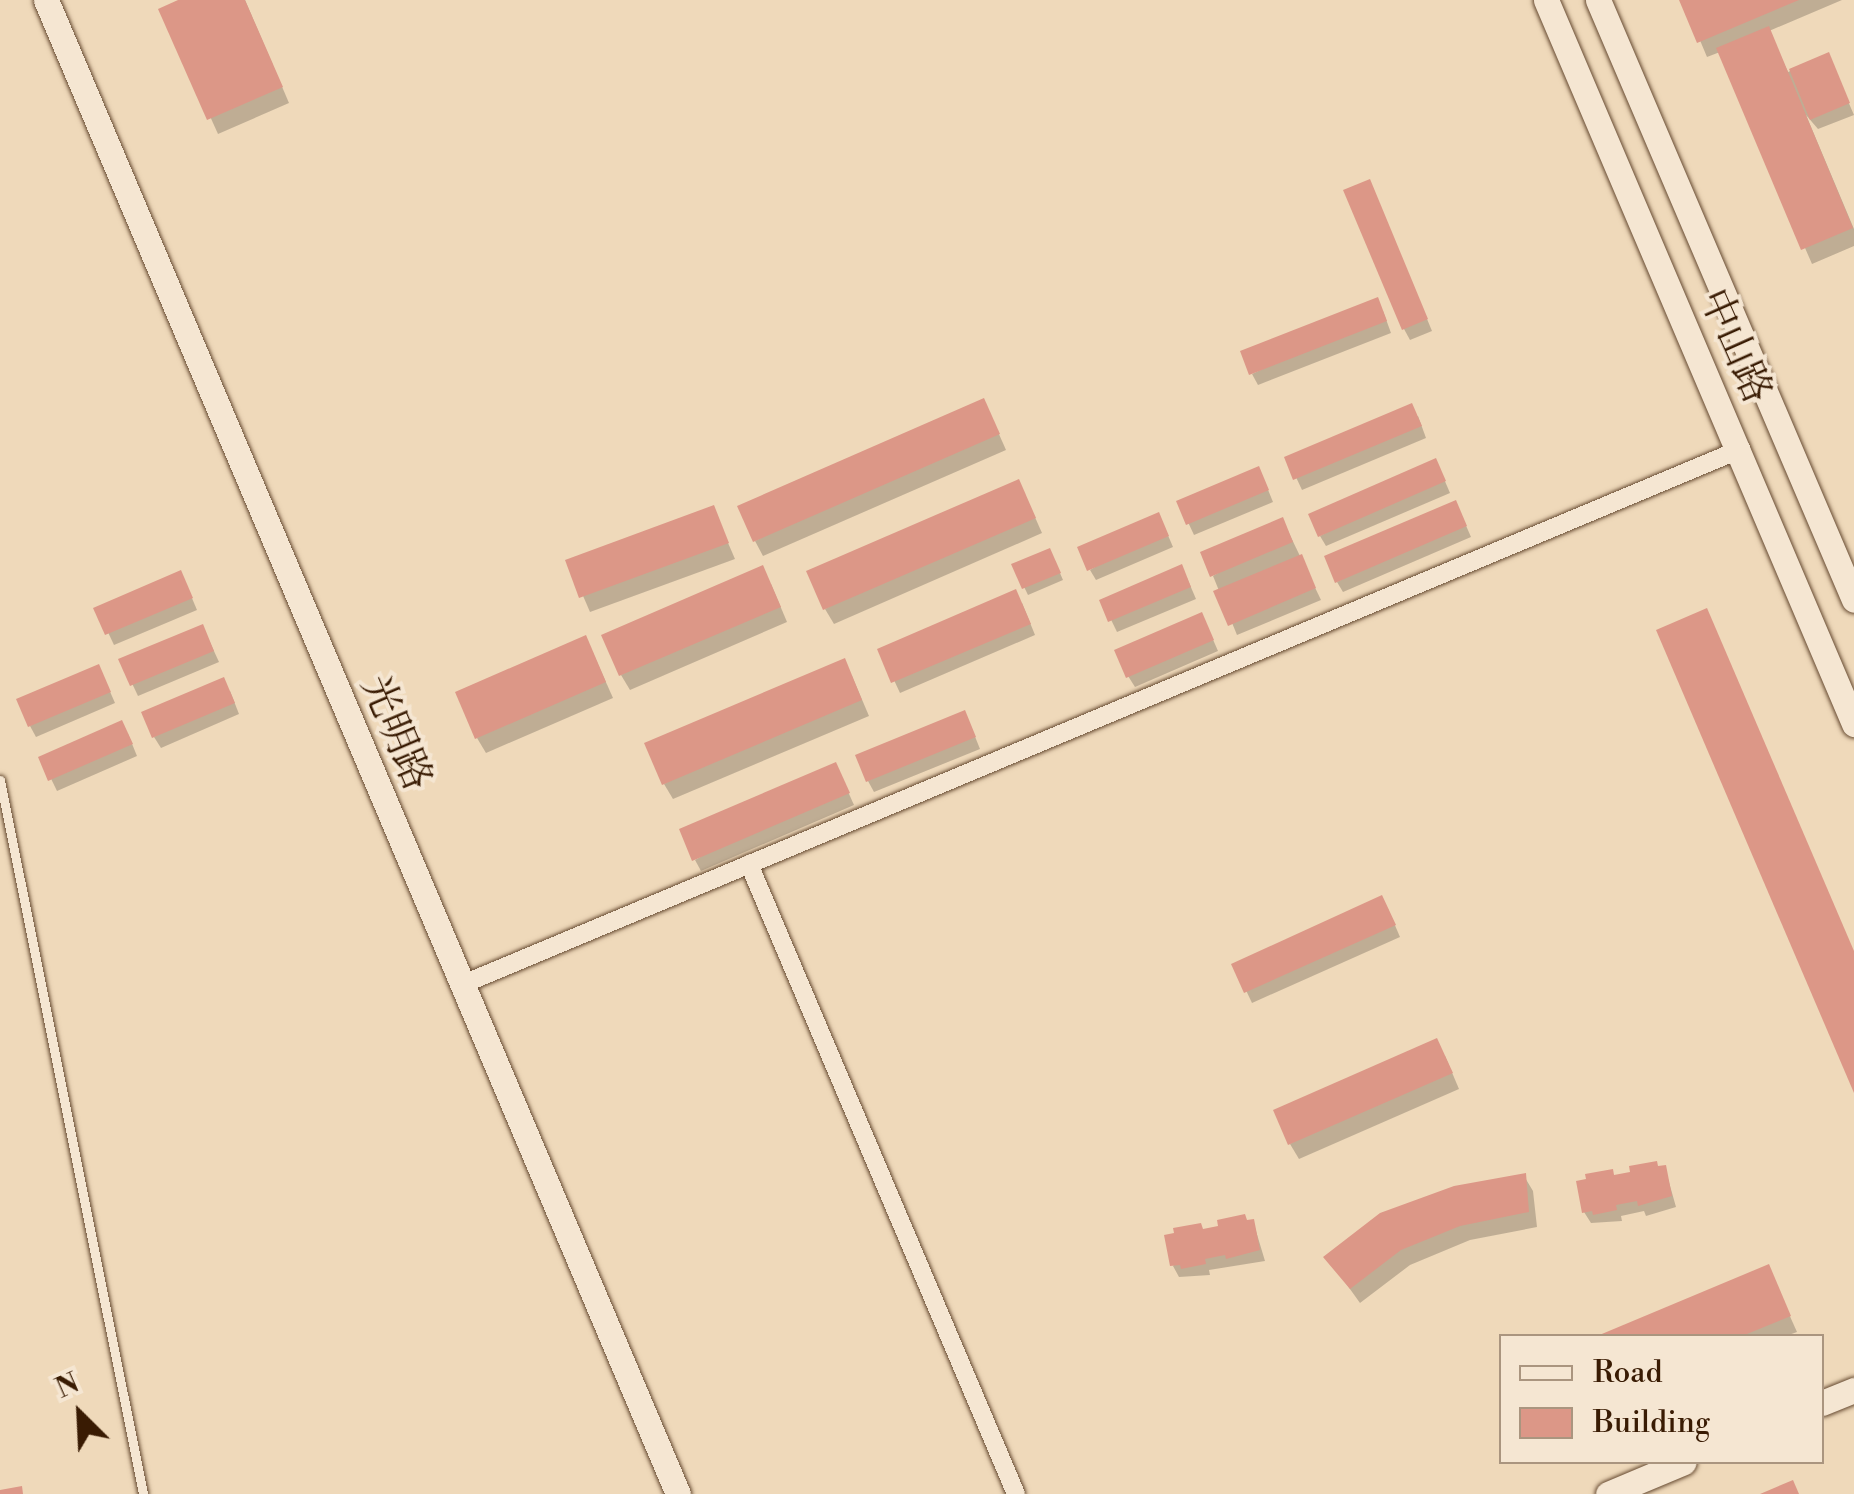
<!DOCTYPE html>
<html>
<head>
<meta charset="utf-8">
<style>
  body { margin:0 }
  #map { position:relative; width:1854px; height:1494px; overflow:hidden; background:#efd9ba; font-family:"Libre Bodoni","Noto Serif SC",serif }
  div>[style] { position:absolute }
  [style*='--x'] { left:calc(var(--x)*1px); top:calc(var(--y)*1px); width:calc(var(--w)*1px); rotate:calc(var(--a)*1deg) }
  .shadow>* { inset:0; background:#0003 }
  .building>* { inset:0; background:#dc9787 }
  .roads { filter:drop-shadow(0 0 2px #664a31) drop-shadow(0 0 2px #664a31) }
  .lane>* { height:9px; margin:-4.5px; padding:0 4.5px; transform-origin:4.5px; border-radius:4.5px; background:#f5e6d2 }
  .street>* { height:18px; margin:-9px; padding:0 9px; transform-origin:9px; border-radius:9px; background:#f5e6d2 }
  .secondary>* { height:25px; margin:-12.5px; padding:0 12.5px; transform-origin:12.5px; border-radius:12.5px; background:#f5e6d2 }
  span { translate:-50% -50%; white-space:nowrap; text-align:center; line-height:1.15; -webkit-text-stroke:8px #f5e6d2; paint-order:stroke }
  .street-label { font-size:40px; color:#391b03 }
  .legend { position:absolute; left:1499px; top:1334px; width:325px; height:130px; box-sizing:border-box; background:#f5e6d2; border:2px solid #aa957f; margin:0; padding:12px 18px; list-style:none; font-size:30px; color:#391b03 }
  .legend li { display:flex; align-items:center; gap:20px; height:50px }
  .legend b { width:50px; border:2px solid #aa957f }
  .north { position:absolute; left:30px; top:1364px; width:100px; height:100px; -webkit-text-stroke:8px #f5e6d2; paint-order:stroke; rotate:336deg; font-size:28px; font-weight:700; line-height:40px; text-align:center; color:#391b03 }
  .north::after { content:''; display:block; margin:auto; width:35px; height:45px; background:#391b03; clip-path:polygon(50% 0,100% 100%,50% 72%,0 100%) }
</style>
</head>
<body>
<div id="map">
  <div class="shadow">
    <i style="clip-path:polygon(184px 0,245px 0,289px 103px,218px 134px,162px 10px)"></i>
    <i style="clip-path:polygon(1683px 0,1842px 0,1769px 31px,1788px 72px,1828px 55px,1854px 115px,1818px 129px,1806px 115px,1854px 229px,1854px 246px,1812px 264px,1720px 52px,1707px 57px)"></i>
    <i style="clip-path:polygon(1375px 193px,1432px 331px,1410px 340px,1404px 329px)"></i>
    <i style="clip-path:polygon(1383px 311px,1391px 333px,1258px 385px,1252px 374px)"></i>
    <i style="clip-path:polygon(991px 416px,1006px 450px,763px 556px,755px 541px)"></i>
    <i style="clip-path:polygon(1418px 416px,1426px 438px,1302px 490px,1287px 458px)"></i>
    <i style="clip-path:polygon(1441px 472px,1450px 493px,1326px 546px,1320px 536px)"></i>
    <i style="clip-path:polygon(1264px 480px,1273px 502px,1194px 535px,1179px 503px)"></i>
    <i style="clip-path:polygon(1026px 497px,1042px 533px,834px 624px,825px 609px)"></i>
    <i style="clip-path:polygon(713px 508px,735px 559px,590px 612px,568px 561px)"></i>
    <i style="clip-path:polygon(1461px 514px,1471px 537px,1343px 592px,1337px 582px)"></i>
    <i style="clip-path:polygon(1164px 526px,1173px 547px,1096px 580px,1090px 570px)"></i>
    <i style="clip-path:polygon(1288px 531px,1321px 600px,1237px 635px,1213px 576px)"></i>
    <i style="clip-path:polygon(1053px 557px,1063px 580px,1028px 595px,1014px 566px)"></i>
    <i style="clip-path:polygon(1187px 578px,1196px 599px,1117px 632px,1102px 601px)"></i>
    <i style="clip-path:polygon(186px 584px,197px 610px,114px 645px,97px 609px)"></i>
    <i style="clip-path:polygon(771px 584px,787px 622px,630px 690px,621px 675px)"></i>
    <i style="clip-path:polygon(1022px 603px,1035px 635px,900px 693px,880px 650px)"></i>
    <i style="clip-path:polygon(1207px 626px,1218px 651px,1135px 687px,1128px 676px)"></i>
    <i style="clip-path:polygon(208px 638px,219px 662px,138px 696px,121px 660px)"></i>
    <i style="clip-path:polygon(593px 653px,613px 698px,486px 753px,477px 738px)"></i>
    <i style="clip-path:polygon(852px 676px,869px 716px,673px 799px,664px 784px)"></i>
    <i style="clip-path:polygon(104px 678px,115px 703px,36px 737px,30px 726px)"></i>
    <i style="clip-path:polygon(230px 691px,239px 714px,161px 748px,154px 737px)"></i>
    <i style="clip-path:polygon(970px 724px,980px 749px,874px 792px,868px 781px)"></i>
    <i style="clip-path:polygon(128px 734px,137px 756px,57px 791px,41px 758px)"></i>
    <i style="clip-path:polygon(841px 776px,854px 805px,701px 871px,695px 860px)"></i>
    <i style="clip-path:polygon(1388px 909px,1400px 937px,1252px 1003px,1234px 965px)"></i>
    <i style="clip-path:polygon(1445px 1056px,1459px 1089px,1299px 1159px,1290px 1144px)"></i>
    <i style="clip-path:polygon(1665px 1168px,1676px 1207px,1646px 1216px,1644px 1211px,1621px 1216px,1622px 1221px,1591px 1223px,1584px 1212px,1612px 1172px,1615px 1177px)"></i>
    <i style="clip-path:polygon(1524px 1176px,1533px 1191px,1537px 1227px,1470px 1240px,1410px 1265px,1360px 1303px,1327px 1257px)"></i>
    <i style="clip-path:polygon(1253px 1221px,1265px 1261px,1209px 1270px,1210px 1275px,1179px 1277px,1173px 1266px,1203px 1231px)"></i>
    <i style="clip-path:polygon(1768px 1267px,1797px 1332px,1786px 1336px,1603px 1336px)"></i>
  </div>
  <div class="building">
    <i style="clip-path:polygon(178px 0,245px 0,283px 87px,207px 120px,158px 9px)"></i>
    <i style="clip-path:polygon(1679px 0,1799px 0,1697px 43px)"></i>
    <i style="clip-path:polygon(1769px 26px,1853px 228px,1801px 250px,1716px 48px)"></i>
    <i style="clip-path:polygon(1829px 52px,1850px 103px,1810px 120px,1789px 69px)"></i>
    <i style="clip-path:polygon(1370px 179px,1428px 319px,1402px 330px,1343px 190px)"></i>
    <i style="clip-path:polygon(1378px 297px,1387px 321px,1249px 375px,1240px 351px)"></i>
    <i style="clip-path:polygon(984px 398px,1000px 434px,753px 542px,737px 506px)"></i>
    <i style="clip-path:polygon(1412px 403px,1422px 426px,1293px 480px,1284px 457px)"></i>
    <i style="clip-path:polygon(1436px 458px,1446px 481px,1318px 537px,1308px 514px)"></i>
    <i style="clip-path:polygon(1259px 466px,1269px 490px,1186px 525px,1176px 501px)"></i>
    <i style="clip-path:polygon(1019px 479px,1036px 518px,823px 610px,806px 571px)"></i>
    <i style="clip-path:polygon(1456px 500px,1467px 526px,1335px 583px,1324px 556px)"></i>
    <i style="clip-path:polygon(714px 505px,729px 543px,579px 598px,565px 560px)"></i>
    <i style="clip-path:polygon(1159px 512px,1169px 536px,1087px 571px,1077px 547px)"></i>
    <i style="clip-path:polygon(1283px 517px,1293px 542px,1210px 577px,1200px 552px)"></i>
    <i style="clip-path:polygon(1050px 548px,1061px 573px,1022px 589px,1011px 564px)"></i>
    <i style="clip-path:polygon(1302px 554px,1316px 588px,1228px 626px,1213px 591px)"></i>
    <i style="clip-path:polygon(1182px 564px,1191px 587px,1108px 622px,1099px 600px)"></i>
    <i style="clip-path:polygon(763px 565px,781px 607px,619px 676px,601px 635px)"></i>
    <i style="clip-path:polygon(181px 570px,193px 598px,105px 635px,93px 608px)"></i>
    <i style="clip-path:polygon(1016px 589px,1031px 624px,891px 683px,877px 649px)"></i>
    <i style="clip-path:polygon(1707px 608px,1854px 951px,1854px 1093px,1656px 630px)"></i>
    <i style="clip-path:polygon(1202px 612px,1214px 640px,1126px 678px,1114px 650px)"></i>
    <i style="clip-path:polygon(203px 624px,214px 651px,130px 686px,118px 659px)"></i>
    <i style="clip-path:polygon(586px 635px,606px 682px,475px 739px,455px 692px)"></i>
    <i style="clip-path:polygon(845px 658px,862px 700px,662px 785px,644px 743px)"></i>
    <i style="clip-path:polygon(99px 664px,111px 692px,28px 727px,16px 699px)"></i>
    <i style="clip-path:polygon(224px 677px,235px 703px,152px 738px,141px 712px)"></i>
    <i style="clip-path:polygon(965px 710px,976px 737px,866px 782px,855px 755px)"></i>
    <i style="clip-path:polygon(122px 720px,133px 744px,48px 781px,38px 757px)"></i>
    <i style="clip-path:polygon(836px 762px,850px 793px,692px 861px,679px 829px)"></i>
    <i style="clip-path:polygon(1382px 895px,1396px 925px,1244px 993px,1231px 964px)"></i>
    <i style="clip-path:polygon(1437px 1038px,1453px 1073px,1288px 1145px,1273px 1110px)"></i>
    <i style="clip-path:polygon(1657px 1161px,1658px 1166px,1666px 1165px,1672px 1196px,1638px 1206px,1637px 1201px,1616px 1205px,1617px 1210px,1593px 1215px,1592px 1211px,1582px 1213px,1576px 1181px,1586px 1179px,1585px 1174px,1613px 1169px,1614px 1175px,1630px 1172px,1629px 1166px)"></i>
    <i style="clip-path:polygon(1526px 1173px,1529px 1212px,1460px 1226px,1401px 1250px,1350px 1289px,1323px 1257px,1380px 1213px,1454px 1186px)"></i>
    <i style="clip-path:polygon(1245px 1214px,1247px 1220px,1254px 1219px,1260px 1250px,1226px 1259px,1225px 1255px,1205px 1259px,1206px 1264px,1181px 1269px,1180px 1265px,1170px 1266px,1164px 1235px,1174px 1233px,1173px 1228px,1201px 1223px,1203px 1229px,1218px 1226px,1217px 1220px)"></i>
    <i style="clip-path:polygon(1769px 1264px,1791px 1316px,1742px 1336px,1597px 1336px)"></i>
    <i style="clip-path:polygon(1793px 1480px,1799px 1494px,1760px 1494px)"></i>
    <i style="clip-path:polygon(22px 1486px,23px 1494px,0 1494px,0 1490px)"></i>
  </div>
  <div class="roads">
    <div class="lane">
      <i style="--x:0;--y:780;--w:728;--a:78.67"></i>
    </div>
    <div class="street">
      <i style="--x:749;--y:864;--w:684;--a:67.03"></i>
      <i style="--x:461;--y:985;--w:1388;--a:-22.72"></i>
    </div>
    <div class="secondary">
      <i style="--x:46;--y:0;--w:1622;--a:67.07"></i>
      <i style="--x:1546;--y:0;--w:787;--a:66.95"></i>
      <i style="--x:1598;--y:0;--w:652;--a:66.89"></i>
      <i style="--x:1822;--y:1403;--w:35;--a:-22"></i>
      <i style="--x:1608;--y:1494;--w:82;--a:-22.8"></i>
    </div>
  </div>
  <div class="street-label">
    <span style="left:1735px;top:346px;rotate:66deg">中山路</span>
    <span style="left:396px;top:733px;rotate:67deg">光明路</span>
  </div>
  <ul class="legend">
  <li><b style="height:12px;background:#f5e6d2"></b>Road</li>
  <li><b style="height:28px;background:#dc9787"></b>Building</li>
  </ul>
  <div class="north">N</div>
</div>
</body>
</html>
